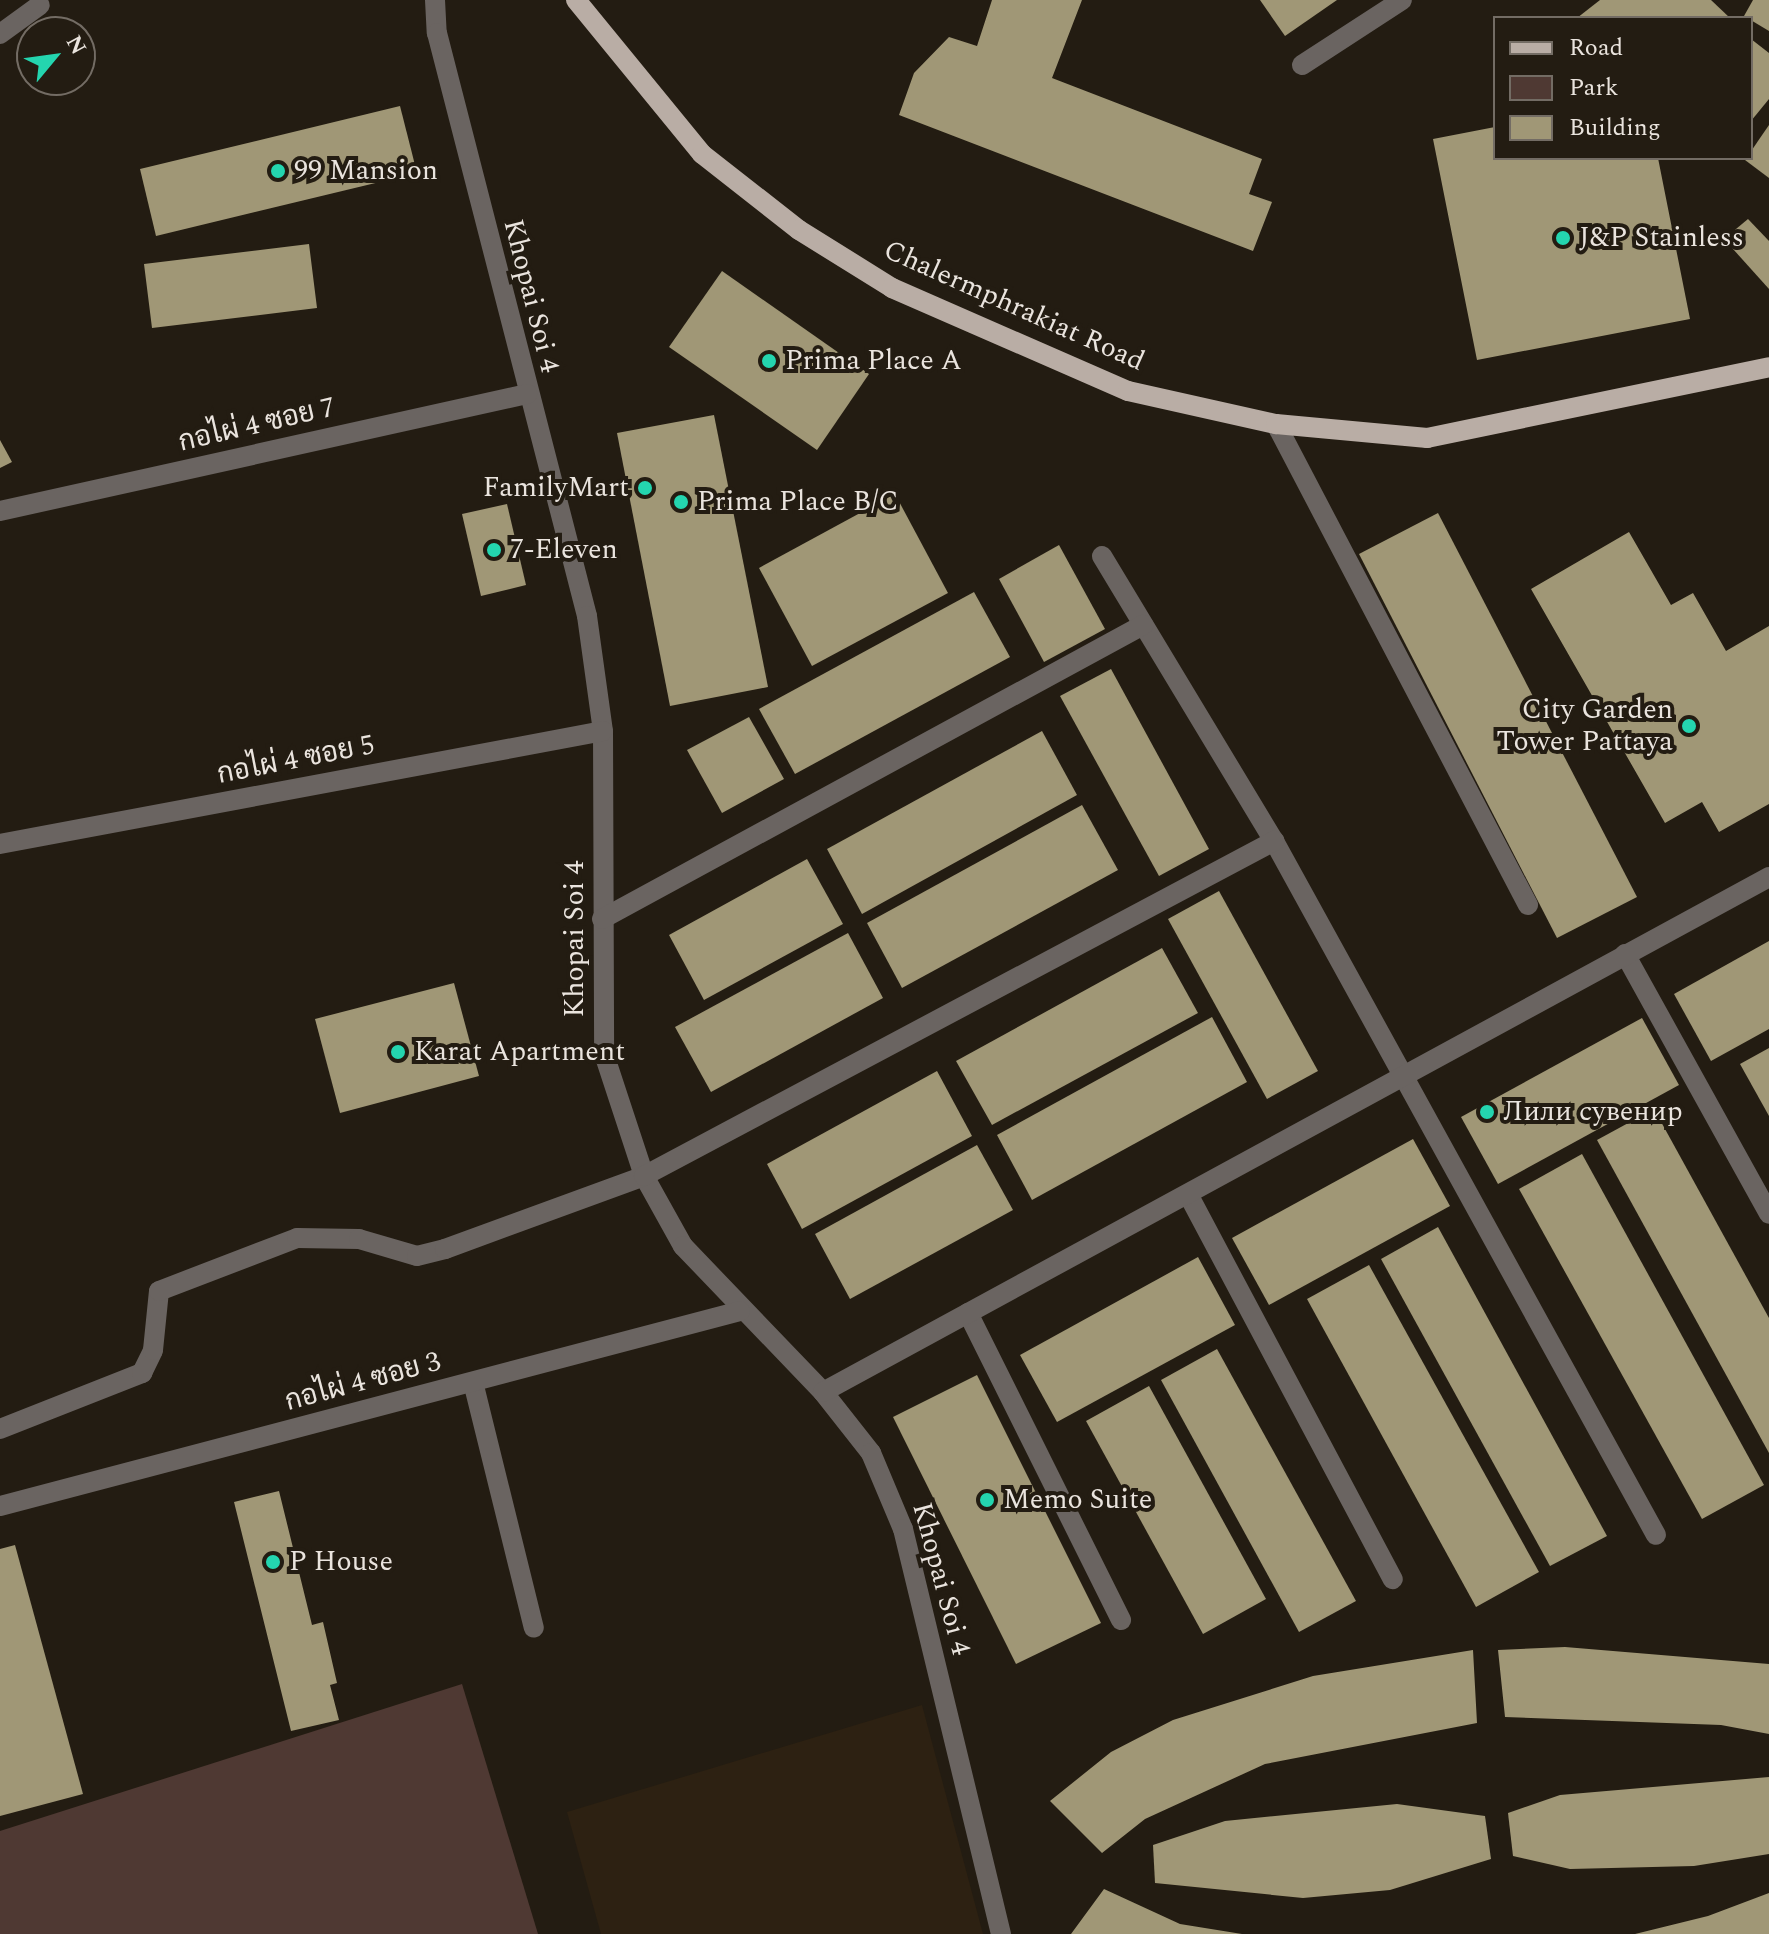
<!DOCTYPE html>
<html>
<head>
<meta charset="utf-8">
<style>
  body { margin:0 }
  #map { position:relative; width:1769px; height:1934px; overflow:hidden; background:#231c12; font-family:Spectral,Sarabun,serif }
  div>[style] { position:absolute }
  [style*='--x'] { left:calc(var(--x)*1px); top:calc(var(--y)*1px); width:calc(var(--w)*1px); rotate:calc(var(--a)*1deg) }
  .built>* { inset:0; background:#2d2112 }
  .green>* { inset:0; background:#4f3933 }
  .building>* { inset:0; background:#a09776 }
  .minor>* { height:20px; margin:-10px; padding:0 10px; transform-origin:10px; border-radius:10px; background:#6a6461 }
  .major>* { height:20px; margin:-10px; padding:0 10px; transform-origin:10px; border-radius:10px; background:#b9ada5 }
  .dots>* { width:22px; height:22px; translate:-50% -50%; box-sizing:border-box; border:4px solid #231c12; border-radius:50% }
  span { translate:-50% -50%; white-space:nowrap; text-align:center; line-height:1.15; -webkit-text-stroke:8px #231c12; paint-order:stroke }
  .poi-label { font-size:28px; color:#eae4de }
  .left { translate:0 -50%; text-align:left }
  .right { translate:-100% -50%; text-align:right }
  .street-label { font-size:28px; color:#eae4de }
  .legend { position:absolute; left:1493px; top:16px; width:260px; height:144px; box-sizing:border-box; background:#231c12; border:2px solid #736c64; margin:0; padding:10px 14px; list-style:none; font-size:24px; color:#eae4de }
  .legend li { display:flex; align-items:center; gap:16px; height:40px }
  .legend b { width:40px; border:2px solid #736c64 }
  .north { position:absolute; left:16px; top:16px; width:80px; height:80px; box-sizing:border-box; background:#231c12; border:2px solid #736c64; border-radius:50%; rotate:61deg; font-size:22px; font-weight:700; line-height:32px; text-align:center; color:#eae4de }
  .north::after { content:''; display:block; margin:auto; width:28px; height:36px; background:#24d5af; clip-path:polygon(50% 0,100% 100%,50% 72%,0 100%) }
</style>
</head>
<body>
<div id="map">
  <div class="built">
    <i style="clip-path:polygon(922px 1705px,983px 1934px,601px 1934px,567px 1812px)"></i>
  </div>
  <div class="green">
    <i style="clip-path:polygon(462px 1684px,538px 1934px,0 1934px,0 1831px)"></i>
  </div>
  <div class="building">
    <i style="clip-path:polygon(992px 0,1082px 0,1052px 78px,1262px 159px,1249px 194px,1272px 202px,1253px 251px,899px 115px,914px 73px,949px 37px,977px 46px)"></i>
    <i style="clip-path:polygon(1260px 0,1337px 0,1285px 36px)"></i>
    <i style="clip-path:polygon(1600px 0,1711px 0,1730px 18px,1577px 18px)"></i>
    <i style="clip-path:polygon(1753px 0,1769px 0,1769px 31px,1744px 16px)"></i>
    <i style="clip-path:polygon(1751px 39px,1769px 53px,1769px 99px,1751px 121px)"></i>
    <i style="clip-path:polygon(400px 106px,417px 173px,156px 236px,140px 169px)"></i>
    <i style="clip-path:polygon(1769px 125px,1769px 178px,1745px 160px)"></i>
    <i style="clip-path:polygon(1495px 127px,1495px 158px,1658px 158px,1690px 319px,1477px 360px,1433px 139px)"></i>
    <i style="clip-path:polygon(1748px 219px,1769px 241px,1769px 289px,1724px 239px)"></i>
    <i style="clip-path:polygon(309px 244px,317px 308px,152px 328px,144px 264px)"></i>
    <i style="clip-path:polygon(722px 271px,869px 374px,817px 450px,669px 347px)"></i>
    <i style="clip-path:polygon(714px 415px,768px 687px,670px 706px,617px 433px)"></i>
    <i style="clip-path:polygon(0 440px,12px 462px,0 468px)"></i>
    <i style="clip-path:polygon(895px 494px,948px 593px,812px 666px,759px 568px)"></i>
    <i style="clip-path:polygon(507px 504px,526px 585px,481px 596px,462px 514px)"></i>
    <i style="clip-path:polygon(1438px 513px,1637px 897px,1557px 938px,1359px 554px)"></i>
    <i style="clip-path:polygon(1629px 532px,1671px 605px,1693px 593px,1726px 651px,1769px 626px,1769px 804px,1719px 832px,1702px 802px,1665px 823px,1531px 589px)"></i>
    <i style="clip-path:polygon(1059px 545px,1105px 629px,1044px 662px,999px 579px)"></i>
    <i style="clip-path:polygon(974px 592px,1010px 657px,795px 774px,759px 709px)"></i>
    <i style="clip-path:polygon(1111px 669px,1209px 849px,1159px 876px,1060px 696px)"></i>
    <i style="clip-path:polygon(749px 717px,784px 779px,722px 813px,687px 750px)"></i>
    <i style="clip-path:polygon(1042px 731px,1077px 795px,862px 914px,827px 849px)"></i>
    <i style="clip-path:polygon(1082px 805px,1118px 870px,902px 988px,867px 923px)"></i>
    <i style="clip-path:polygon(807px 859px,843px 924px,704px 1000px,669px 935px)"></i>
    <i style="clip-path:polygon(1219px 891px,1318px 1071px,1267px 1099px,1168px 919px)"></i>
    <i style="clip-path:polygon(848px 933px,883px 998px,711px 1092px,675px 1027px)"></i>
    <i style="clip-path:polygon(1769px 941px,1769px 1029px,1711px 1061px,1674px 994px)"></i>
    <i style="clip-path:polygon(1162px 948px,1198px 1013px,992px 1125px,956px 1061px)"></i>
    <i style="clip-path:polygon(454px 983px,479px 1076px,340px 1113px,315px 1019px)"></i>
    <i style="clip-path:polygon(1212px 1017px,1247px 1082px,1032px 1200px,997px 1135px)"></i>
    <i style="clip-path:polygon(1642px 1018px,1679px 1085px,1498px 1184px,1461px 1117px)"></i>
    <i style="clip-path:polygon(1769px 1048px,1769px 1116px,1740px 1064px)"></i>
    <i style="clip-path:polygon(937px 1071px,972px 1136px,802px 1229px,767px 1164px)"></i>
    <i style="clip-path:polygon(1654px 1109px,1769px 1318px,1769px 1453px,1597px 1140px)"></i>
    <i style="clip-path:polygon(1413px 1139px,1450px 1206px,1269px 1305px,1232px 1238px)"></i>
    <i style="clip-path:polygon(977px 1145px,1013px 1210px,850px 1299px,815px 1234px)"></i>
    <i style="clip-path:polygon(1582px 1154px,1764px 1485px,1702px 1519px,1519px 1189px)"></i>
    <i style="clip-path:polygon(1438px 1227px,1607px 1536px,1550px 1566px,1381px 1259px)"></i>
    <i style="clip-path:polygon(1198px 1257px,1235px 1325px,1057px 1422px,1020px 1355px)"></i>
    <i style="clip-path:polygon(1369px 1265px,1539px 1572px,1476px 1607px,1307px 1299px)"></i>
    <i style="clip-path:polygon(1217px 1349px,1356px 1601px,1299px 1632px,1161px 1380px)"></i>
    <i style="clip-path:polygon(977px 1375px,1101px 1623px,1016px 1664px,893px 1417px)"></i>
    <i style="clip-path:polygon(1149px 1386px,1266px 1599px,1203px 1634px,1086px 1421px)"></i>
    <i style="clip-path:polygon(279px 1491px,312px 1625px,323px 1622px,337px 1683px,330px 1685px,339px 1720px,291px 1731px,234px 1502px)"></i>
    <i style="clip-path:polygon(15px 1545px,83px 1794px,0 1816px,0 1549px)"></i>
    <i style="clip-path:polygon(1565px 1647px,1769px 1664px,1769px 1734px,1721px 1725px,1505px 1717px,1498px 1650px)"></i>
    <i style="clip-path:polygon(1473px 1650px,1477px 1723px,1265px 1764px,1145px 1819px,1102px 1853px,1050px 1801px,1111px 1752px,1173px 1720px,1313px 1676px)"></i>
    <i style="clip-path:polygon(1769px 1777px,1769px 1854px,1694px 1866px,1570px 1869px,1513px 1856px,1508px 1813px,1560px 1795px)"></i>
    <i style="clip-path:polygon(1397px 1804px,1485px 1816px,1491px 1859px,1390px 1890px,1303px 1898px,1155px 1883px,1153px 1845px,1225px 1821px)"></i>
    <i style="clip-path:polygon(1104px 1889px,1180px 1924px,1242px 1934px,1071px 1934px)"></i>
    <i style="clip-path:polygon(1769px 1893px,1769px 1934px,1635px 1934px,1708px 1916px)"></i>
  </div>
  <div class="minor">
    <i style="--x:435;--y:0;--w:33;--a:87"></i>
    <i style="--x:437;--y:33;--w:602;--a:75.57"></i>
    <i style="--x:587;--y:616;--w:116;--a:82.1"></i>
    <i style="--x:603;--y:731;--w:323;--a:89.8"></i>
    <i style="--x:604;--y:1054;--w:128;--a:71.8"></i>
    <i style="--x:644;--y:1176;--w:80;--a:60.9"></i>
    <i style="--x:683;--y:1246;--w:202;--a:46.2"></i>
    <i style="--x:823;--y:1392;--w:78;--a:51.8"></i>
    <i style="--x:871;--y:1453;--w:82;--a:67.2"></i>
    <i style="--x:903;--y:1529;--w:417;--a:76.4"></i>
    <i style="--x:0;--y:34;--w:49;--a:-35.9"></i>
    <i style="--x:1302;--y:65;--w:119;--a:-33"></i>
    <i style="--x:1276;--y:424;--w:543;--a:62.35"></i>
    <i style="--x:0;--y:511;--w:540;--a:-12.52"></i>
    <i style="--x:1102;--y:556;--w:333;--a:58.9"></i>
    <i style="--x:1274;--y:841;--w:792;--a:61.17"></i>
    <i style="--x:0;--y:844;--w:613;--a:-10.61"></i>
    <i style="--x:602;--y:919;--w:616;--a:-28.52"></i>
    <i style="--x:1625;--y:954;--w:297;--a:61"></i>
    <i style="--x:1189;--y:1196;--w:434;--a:62"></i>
    <i style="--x:968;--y:1313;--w:343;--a:63.5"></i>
    <i style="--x:473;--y:1382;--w:253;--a:76.1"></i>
    <i style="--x:823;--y:1392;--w:1077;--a:-28.56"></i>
    <i style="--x:0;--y:1429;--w:153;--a:-21.5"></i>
    <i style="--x:142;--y:1373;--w:25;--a:-64"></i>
    <i style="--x:153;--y:1350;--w:59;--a:-84.2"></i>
    <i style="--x:159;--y:1291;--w:148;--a:-21"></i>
    <i style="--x:297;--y:1238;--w:62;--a:0.9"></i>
    <i style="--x:359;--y:1239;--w:60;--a:16.3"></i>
    <i style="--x:417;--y:1256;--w:29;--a:-14"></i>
    <i style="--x:445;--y:1249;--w:212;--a:-20.1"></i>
    <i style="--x:644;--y:1176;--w:714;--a:-28"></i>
    <i style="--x:0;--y:1506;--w:765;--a:-14.76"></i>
  </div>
  <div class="major">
    <i style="--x:576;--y:0;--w:199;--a:50.7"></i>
    <i style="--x:702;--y:154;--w:123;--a:38.1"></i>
    <i style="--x:799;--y:230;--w:110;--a:31.9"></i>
    <i style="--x:892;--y:288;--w:257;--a:23.6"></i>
    <i style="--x:1128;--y:391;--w:152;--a:12.6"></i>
    <i style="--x:1276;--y:424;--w:152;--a:5.3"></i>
    <i style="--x:1427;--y:438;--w:349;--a:-11.7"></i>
  </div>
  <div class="dots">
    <i style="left:278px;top:171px;background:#24d5af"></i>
    <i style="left:1563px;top:238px;background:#24d5af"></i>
    <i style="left:769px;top:361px;background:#24d5af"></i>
    <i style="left:645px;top:488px;background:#24d5af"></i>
    <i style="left:681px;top:502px;background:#24d5af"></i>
    <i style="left:494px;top:550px;background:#24d5af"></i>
    <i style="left:1689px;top:726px;background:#24d5af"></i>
    <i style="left:398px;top:1052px;background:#24d5af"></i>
    <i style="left:1487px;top:1112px;background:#24d5af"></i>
    <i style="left:987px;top:1500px;background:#24d5af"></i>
    <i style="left:273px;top:1562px;background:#24d5af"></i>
  </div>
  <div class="poi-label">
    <span class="left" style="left:294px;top:171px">99 Mansion</span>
    <span class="left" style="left:1579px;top:238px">J&amp;P Stainless</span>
    <span class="left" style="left:785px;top:361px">Prima Place A</span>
    <span class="right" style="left:629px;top:488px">FamilyMart</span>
    <span class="left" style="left:697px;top:502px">Prima Place B/C</span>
    <span class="left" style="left:510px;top:550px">7-Eleven</span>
    <span class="right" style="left:1673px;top:726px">City Garden<br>Tower Pattaya</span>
    <span class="left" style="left:414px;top:1052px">Karat Apartment</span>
    <span class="left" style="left:1503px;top:1112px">Лили сувенир</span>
    <span class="left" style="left:1003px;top:1500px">Memo Suite</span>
    <span class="left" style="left:289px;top:1562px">P House</span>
  </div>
  <div class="street-label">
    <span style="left:531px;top:296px;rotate:76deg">Khopai Soi 4</span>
    <span style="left:1014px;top:306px;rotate:24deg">Chalermphrakiat Road</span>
    <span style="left:257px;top:425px;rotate:-13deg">กอไผ่ 4 ซอย 7</span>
    <span style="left:296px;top:760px;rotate:-11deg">กอไผ่ 4 ซอย 5</span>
    <span style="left:575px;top:939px;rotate:-90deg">Khopai Soi 4</span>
    <span style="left:363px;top:1382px;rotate:-15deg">กอไผ่ 4 ซอย 3</span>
    <span style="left:941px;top:1579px;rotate:75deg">Khopai Soi 4</span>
  </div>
  <ul class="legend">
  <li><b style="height:10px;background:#b9ada5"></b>Road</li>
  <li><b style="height:22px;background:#4f3933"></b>Park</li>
  <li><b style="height:22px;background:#a09776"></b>Building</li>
  </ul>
  <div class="north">N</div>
</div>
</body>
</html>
